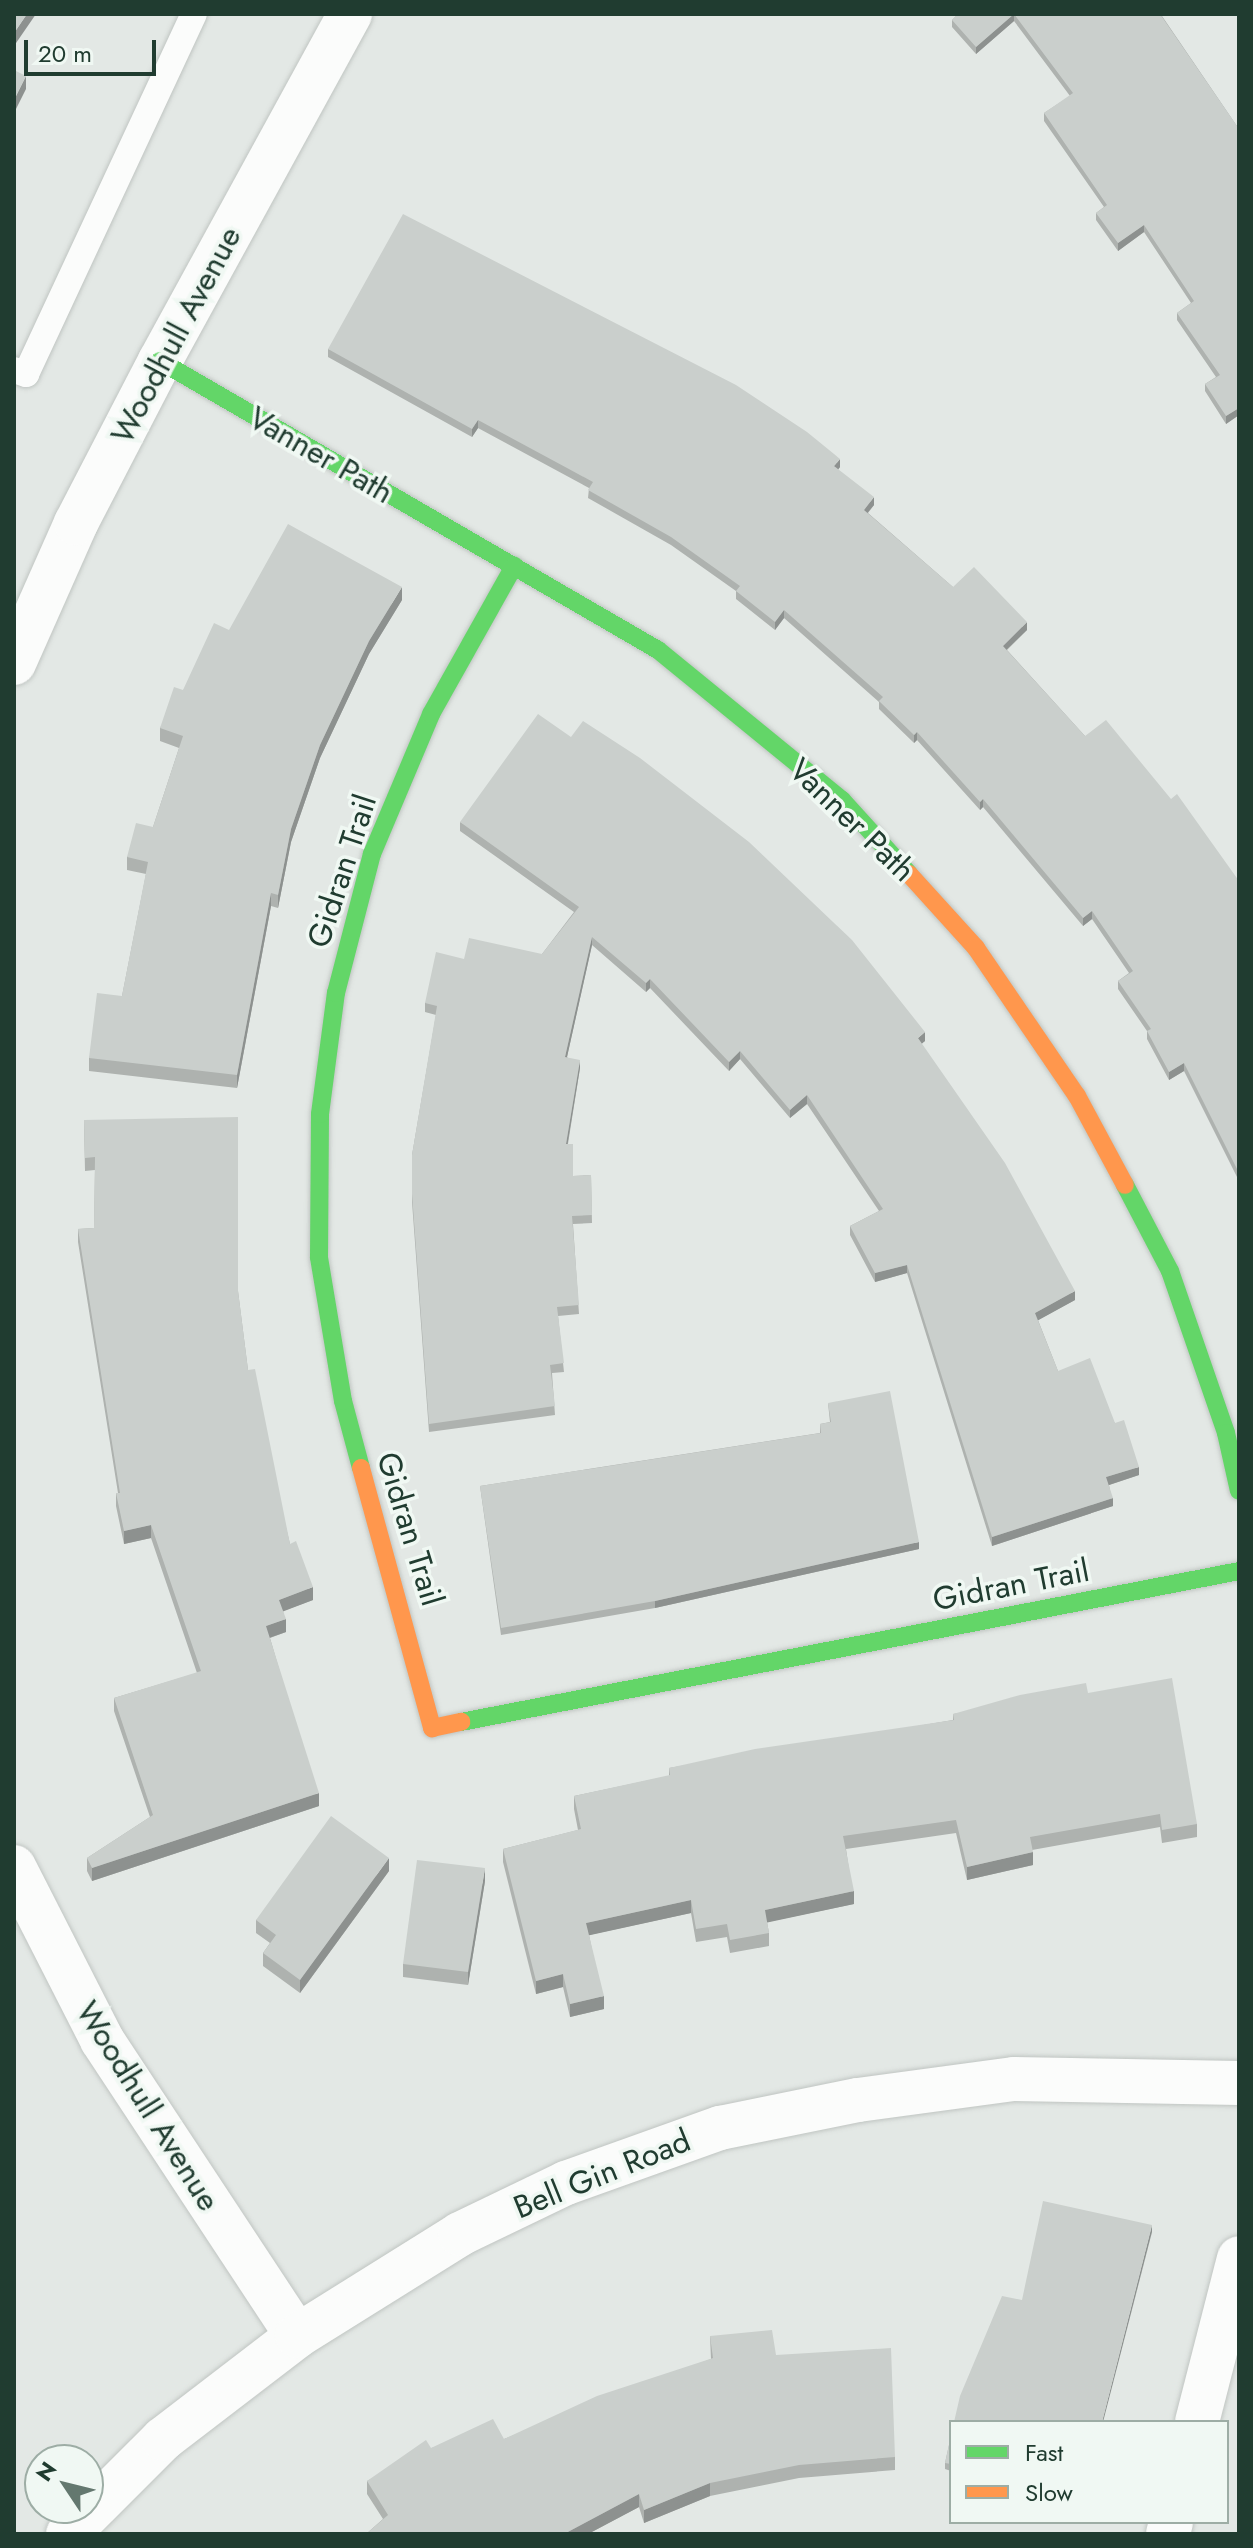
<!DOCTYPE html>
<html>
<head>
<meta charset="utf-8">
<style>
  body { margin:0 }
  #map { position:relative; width:1253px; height:2548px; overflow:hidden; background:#e3e8e5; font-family:Jost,sans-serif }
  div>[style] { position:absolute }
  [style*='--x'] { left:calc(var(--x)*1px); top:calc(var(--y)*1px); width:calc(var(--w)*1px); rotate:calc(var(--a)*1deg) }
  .roads { filter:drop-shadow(0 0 2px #c0c5c2) drop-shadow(0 0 2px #c0c5c2) }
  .lane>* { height:26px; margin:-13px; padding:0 13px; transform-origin:13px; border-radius:13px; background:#fbfcfb }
  .street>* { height:44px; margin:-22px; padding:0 22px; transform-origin:22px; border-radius:22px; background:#fbfcfb }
  .fast>* { height:18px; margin:-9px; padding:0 9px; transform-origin:9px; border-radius:9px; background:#63d668 }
  .slow>* { height:18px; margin:-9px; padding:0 9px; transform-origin:9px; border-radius:9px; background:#ff974d }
  .wall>* { inset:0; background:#aeb2af }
  .shaded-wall>* { inset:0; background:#8d918f }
  .building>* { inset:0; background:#cacfcc }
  span { translate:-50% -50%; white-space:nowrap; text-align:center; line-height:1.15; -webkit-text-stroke:7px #f0f8f3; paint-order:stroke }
  .street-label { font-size:32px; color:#203c30 }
  .frame { position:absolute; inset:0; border:16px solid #203c30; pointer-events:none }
  .legend { position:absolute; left:949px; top:2420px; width:280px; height:104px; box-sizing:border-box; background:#f0f8f3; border:2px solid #9dada5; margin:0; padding:10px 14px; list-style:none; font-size:24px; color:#203c30 }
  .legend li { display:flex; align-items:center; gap:16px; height:40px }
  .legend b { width:40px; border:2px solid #9dada5 }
  .north { position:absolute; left:24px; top:2444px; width:80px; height:80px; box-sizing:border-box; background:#f0f8f3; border:2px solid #9dada5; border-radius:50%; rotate:305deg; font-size:22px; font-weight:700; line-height:32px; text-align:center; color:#203c30 }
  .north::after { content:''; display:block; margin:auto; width:28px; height:36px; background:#64786f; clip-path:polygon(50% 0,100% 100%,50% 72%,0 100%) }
  .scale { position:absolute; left:24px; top:40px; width:132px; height:36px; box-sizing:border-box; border:4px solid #203c30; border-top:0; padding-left:10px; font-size:24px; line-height:28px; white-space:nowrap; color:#203c30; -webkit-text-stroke:6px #f0f8f3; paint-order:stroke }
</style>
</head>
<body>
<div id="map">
  <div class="roads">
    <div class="lane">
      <i style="--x:14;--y:370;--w:13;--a:18"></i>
      <i style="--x:26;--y:374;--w:397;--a:-65"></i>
    </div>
    <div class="street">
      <i style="--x:14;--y:663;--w:153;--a:-66.1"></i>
      <i style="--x:76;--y:523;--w:182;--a:-62.6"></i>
      <i style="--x:160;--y:361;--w:396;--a:-61.3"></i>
      <i style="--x:14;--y:1867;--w:194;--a:63"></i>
      <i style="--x:102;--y:2040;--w:354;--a:56.6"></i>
      <i style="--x:1197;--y:2422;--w:169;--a:-75.6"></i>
      <i style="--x:68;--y:2534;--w:134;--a:-45"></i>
      <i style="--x:163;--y:2439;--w:169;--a:-37.5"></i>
      <i style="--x:297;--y:2336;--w:192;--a:-32"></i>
      <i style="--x:460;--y:2234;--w:118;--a:-25.7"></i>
      <i style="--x:566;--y:2183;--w:164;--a:-19.7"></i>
      <i style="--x:720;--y:2128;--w:141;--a:-11.5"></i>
      <i style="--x:858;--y:2100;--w:157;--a:-7.7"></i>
      <i style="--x:1014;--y:2079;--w:225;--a:1"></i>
      <i style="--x:1168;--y:2534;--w:12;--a:-76"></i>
    </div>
    <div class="fast">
      <i style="--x:160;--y:361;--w:576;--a:30.13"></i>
      <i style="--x:658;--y:650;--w:237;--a:39.2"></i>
      <i style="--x:842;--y:800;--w:100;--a:47.8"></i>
      <i style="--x:1125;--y:1185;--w:97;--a:62.4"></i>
      <i style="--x:1170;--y:1271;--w:171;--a:70.9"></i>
      <i style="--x:1226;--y:1433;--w:59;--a:77.4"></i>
      <i style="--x:361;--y:1468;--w:69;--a:-105"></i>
      <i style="--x:343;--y:1401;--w:146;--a:-99.5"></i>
      <i style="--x:319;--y:1257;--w:143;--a:-89.6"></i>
      <i style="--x:320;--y:1114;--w:122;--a:-82.5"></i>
      <i style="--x:336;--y:993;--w:144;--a:-75.5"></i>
      <i style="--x:372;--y:854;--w:152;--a:-67.1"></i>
      <i style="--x:431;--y:714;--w:170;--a:-60.7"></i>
      <i style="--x:461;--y:1722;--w:793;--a:-10.98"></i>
    </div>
    <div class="slow">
      <i style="--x:909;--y:874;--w:100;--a:47.8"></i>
      <i style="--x:976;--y:948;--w:179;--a:55.7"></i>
      <i style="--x:1077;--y:1096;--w:101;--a:61.7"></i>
      <i style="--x:361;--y:1468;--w:270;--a:74.7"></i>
      <i style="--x:432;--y:1728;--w:30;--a:-12"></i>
    </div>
  </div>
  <div class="wall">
    <i style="clip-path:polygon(958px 14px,1162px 14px,1162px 16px,1239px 129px,1239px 415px,1226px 424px,1205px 391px,1205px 384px,1216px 377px,1177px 320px,1177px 313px,1191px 303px,1144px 232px,1118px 251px,1096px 220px,1096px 213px,1104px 207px,1044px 121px,1044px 113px,1070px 96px,1014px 21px,976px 54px,952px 27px,952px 20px)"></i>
    <i style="clip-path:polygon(328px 349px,840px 467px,838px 470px,874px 505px,868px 513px,953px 587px,1027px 630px,1007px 650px,1085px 736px,1239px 881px,1239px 1181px,1184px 1071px,1169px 1080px,1147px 1039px,1147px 1031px,1118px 989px,1118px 981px,1129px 973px,1092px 919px,1083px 926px,983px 807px,980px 810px,917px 740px,914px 743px,879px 709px,879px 702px,784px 618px,775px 630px,736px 599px,736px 591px,671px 545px,588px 498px,589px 488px,478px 428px,472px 437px,328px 357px)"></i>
    <i style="clip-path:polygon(402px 600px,369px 654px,320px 758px,291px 842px,278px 908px,271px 906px,237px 1088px,89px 1071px,89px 1058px,122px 996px,146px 874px,127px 870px,127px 857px,153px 827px,179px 748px,160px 741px,160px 728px,183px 690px)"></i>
    <i style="clip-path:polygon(460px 822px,925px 1041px,921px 1043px,1075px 1300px,1038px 1320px,1058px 1371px,1115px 1423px,1139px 1475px,1109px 1485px,1113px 1506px,992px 1546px,907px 1273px,875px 1282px,850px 1235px,850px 1226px,879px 1211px,807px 1104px,790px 1118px,740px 1059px,729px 1071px,650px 988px,646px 992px,592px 945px,567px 1057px,580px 1068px,568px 1144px,573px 1176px,591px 1175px,592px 1223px,573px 1224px,579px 1314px,558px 1316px,564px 1372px,552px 1373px,555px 1415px,429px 1432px,412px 1202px,412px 1155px,436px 1015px,425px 1012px,425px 1003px,464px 959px,542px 954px,574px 912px,460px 831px)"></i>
    <i style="clip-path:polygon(84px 1120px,238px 1291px,248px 1370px,290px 1544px,313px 1600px,283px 1611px,286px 1632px,270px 1638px,319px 1806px,92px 1881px,87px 1871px,87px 1858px,150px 1817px,114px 1711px,114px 1698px,197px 1673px,151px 1538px,124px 1544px,116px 1506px,116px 1493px,118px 1493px,78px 1242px,78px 1229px,94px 1228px,95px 1170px,85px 1171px)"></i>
    <i style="clip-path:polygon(828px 1403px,919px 1549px,655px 1608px,501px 1635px,480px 1486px,820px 1433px,820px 1424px,830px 1422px)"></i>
    <i style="clip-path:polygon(1088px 1693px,1197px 1824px,1197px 1837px,1162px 1843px,1160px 1827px,1032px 1850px,1033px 1865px,967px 1880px,956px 1833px,846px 1849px,854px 1904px,767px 1922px,769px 1933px,769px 1946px,730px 1953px,727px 1937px,696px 1942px,691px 1913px,589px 1935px,604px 2009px,570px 2017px,563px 1987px,536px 1994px,503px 1862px,503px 1849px,578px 1830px,574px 1809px,574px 1796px,669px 1776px,669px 1768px,953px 1720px,953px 1714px)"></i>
    <i style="clip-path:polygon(389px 1871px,300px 1993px,263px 1966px,263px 1953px,270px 1943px,256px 1933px,256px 1920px)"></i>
    <i style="clip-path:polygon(485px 1881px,468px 1985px,403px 1977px,403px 1964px)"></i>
    <i style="clip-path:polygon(710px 2336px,776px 2355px,895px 2457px,895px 2470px,799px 2478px,710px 2496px,644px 2523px,639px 2507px,588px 2534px,366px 2534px,383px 2519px,367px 2494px,367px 2481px,431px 2448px,504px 2439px,711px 2359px)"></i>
    <i style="clip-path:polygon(951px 2436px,951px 2471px,945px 2469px,945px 2463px)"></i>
  </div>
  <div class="shaded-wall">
    <i style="clip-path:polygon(27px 14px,36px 14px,14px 46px,14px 33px)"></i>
    <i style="clip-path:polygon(1014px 14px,1014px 21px,976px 54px,976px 47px)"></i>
    <i style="clip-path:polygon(26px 76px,26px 89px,14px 113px,14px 100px)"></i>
    <i style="clip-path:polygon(1144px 225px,1144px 232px,1118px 251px,1118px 243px)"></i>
    <i style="clip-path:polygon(1239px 408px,1239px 415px,1226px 424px,1226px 416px)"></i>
    <i style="clip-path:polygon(478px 420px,478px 428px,472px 437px,472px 429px)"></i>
    <i style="clip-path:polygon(840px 459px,840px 467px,834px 474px,834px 466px)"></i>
    <i style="clip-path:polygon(874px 497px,874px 505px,864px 517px,864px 510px)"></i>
    <i style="clip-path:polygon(402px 587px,402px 600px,369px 654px,320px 758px,291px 842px,278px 908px,278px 895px,291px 829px,320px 745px,369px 641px)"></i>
    <i style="clip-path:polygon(784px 610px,784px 618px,775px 630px,775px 622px)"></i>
    <i style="clip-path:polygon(1027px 622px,1027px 630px,1003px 653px,1003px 646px)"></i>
    <i style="clip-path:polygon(917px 732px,917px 740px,914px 743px,914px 735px)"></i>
    <i style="clip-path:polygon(983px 799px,983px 807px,980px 810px,980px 802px)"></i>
    <i style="clip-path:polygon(271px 893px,271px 906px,237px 1088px,237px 1075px)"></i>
    <i style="clip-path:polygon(1092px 911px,1092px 919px,1083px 926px,1083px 918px)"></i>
    <i style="clip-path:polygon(592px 937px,592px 945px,565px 1066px,565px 1057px)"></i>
    <i style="clip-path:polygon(650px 979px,650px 988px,646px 992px,646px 983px)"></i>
    <i style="clip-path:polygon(925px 1032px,925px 1041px,918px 1047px,918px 1038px)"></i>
    <i style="clip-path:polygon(740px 1051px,740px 1059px,729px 1071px,729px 1062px)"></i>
    <i style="clip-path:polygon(580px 1060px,580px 1068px,566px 1153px,566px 1144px)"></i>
    <i style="clip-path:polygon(1184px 1063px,1184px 1071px,1169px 1080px,1169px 1072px)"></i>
    <i style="clip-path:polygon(807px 1095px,807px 1104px,790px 1118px,790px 1110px)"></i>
    <i style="clip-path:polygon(907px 1265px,907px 1273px,875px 1282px,875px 1273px)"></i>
    <i style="clip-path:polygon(1075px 1291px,1075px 1300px,1035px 1322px,1035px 1313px)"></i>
    <i style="clip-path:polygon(1139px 1467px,1139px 1475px,1106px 1486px,1106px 1477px)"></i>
    <i style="clip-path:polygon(1113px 1498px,1113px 1506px,992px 1546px,992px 1537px)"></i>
    <i style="clip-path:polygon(151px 1525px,151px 1538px,124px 1544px,124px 1531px)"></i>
    <i style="clip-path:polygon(919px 1542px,919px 1549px,655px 1608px,655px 1601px)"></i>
    <i style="clip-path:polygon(313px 1587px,313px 1600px,279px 1613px,279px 1600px)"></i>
    <i style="clip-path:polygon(286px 1619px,286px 1632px,266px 1639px,266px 1626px)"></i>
    <i style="clip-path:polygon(319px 1793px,319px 1806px,92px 1881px,92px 1868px)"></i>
    <i style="clip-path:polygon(1033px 1852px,1033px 1865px,967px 1880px,967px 1867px)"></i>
    <i style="clip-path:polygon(389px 1858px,389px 1871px,300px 1993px,300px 1980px)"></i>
    <i style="clip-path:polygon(485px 1868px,485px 1881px,468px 1985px,468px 1972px)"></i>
    <i style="clip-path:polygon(854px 1891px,854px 1904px,765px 1923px,765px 1910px)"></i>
    <i style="clip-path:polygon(691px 1900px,691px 1913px,586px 1936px,586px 1923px)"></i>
    <i style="clip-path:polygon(563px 1974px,563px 1987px,536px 1994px,536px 1981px)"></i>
    <i style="clip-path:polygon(604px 1996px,604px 2009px,570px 2017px,570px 2004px)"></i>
    <i style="clip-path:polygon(1152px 2225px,1152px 2232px,1103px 2422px,1102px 2422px)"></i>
    <i style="clip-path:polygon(710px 2483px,710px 2496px,644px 2523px,644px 2510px)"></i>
    <i style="clip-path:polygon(639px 2494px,639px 2507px,588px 2534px,564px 2534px)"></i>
  </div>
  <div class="building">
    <i style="clip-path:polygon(14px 14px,27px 14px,14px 33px)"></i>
    <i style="clip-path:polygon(958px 14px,1160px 14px,1239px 129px,1239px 408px,1226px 416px,1205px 384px,1220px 375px,1177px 313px,1194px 301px,1144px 225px,1118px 243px,1096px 213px,1107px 205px,1044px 113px,1073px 93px,1014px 14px,976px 47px,952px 20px)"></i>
    <i style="clip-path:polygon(14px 70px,26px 76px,14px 100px)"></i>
    <i style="clip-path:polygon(403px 214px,736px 385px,807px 432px,840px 459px,834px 466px,874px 497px,864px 510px,953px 587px,974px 567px,1027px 622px,1003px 646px,1085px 736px,1106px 720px,1171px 799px,1177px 794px,1239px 881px,1239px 1173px,1184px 1063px,1169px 1072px,1147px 1031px,1151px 1029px,1118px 981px,1133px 971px,1092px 911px,1083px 918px,983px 799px,980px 802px,917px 732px,914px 735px,879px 701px,883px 697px,784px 610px,775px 622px,736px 591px,740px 586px,671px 537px,588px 490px,593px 482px,478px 420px,472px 429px,328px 349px)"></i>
    <i style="clip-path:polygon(288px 524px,402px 587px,369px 641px,320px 745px,291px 829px,278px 895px,271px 893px,237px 1075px,89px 1058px,97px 993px,122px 996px,148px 862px,127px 857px,136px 823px,153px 827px,183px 736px,160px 728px,174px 687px,183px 690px,214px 623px,229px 630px)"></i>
    <i style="clip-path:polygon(538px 714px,571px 737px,583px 721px,640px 758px,749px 842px,852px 940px,925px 1032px,918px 1038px,1005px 1163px,1075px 1291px,1035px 1313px,1058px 1371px,1090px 1358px,1115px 1423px,1124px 1420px,1139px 1467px,1106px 1477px,1113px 1498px,992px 1537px,907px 1265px,875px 1273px,850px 1226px,883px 1209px,807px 1095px,790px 1110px,740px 1051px,729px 1062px,650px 979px,646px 983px,592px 937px,565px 1057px,580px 1060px,566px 1144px,573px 1144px,573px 1176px,591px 1175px,592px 1215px,572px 1216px,579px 1305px,557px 1307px,564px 1363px,550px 1365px,555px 1406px,429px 1424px,412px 1194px,412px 1155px,437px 1006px,425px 1003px,436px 952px,464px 959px,469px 938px,542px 954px,579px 907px,460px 822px)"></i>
    <i style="clip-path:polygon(238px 1117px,238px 1291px,248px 1370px,255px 1369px,290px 1544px,296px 1541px,313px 1587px,279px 1600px,286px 1619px,266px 1626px,319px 1793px,92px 1868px,87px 1858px,153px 1815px,114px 1698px,201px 1671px,151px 1525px,124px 1531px,116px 1493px,120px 1493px,78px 1229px,94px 1228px,95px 1157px,85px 1158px,84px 1120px)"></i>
    <i style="clip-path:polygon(890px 1391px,919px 1542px,655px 1601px,501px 1628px,480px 1486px,821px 1433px,820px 1424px,831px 1422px,828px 1403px)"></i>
    <i style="clip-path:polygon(1172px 1678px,1197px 1824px,1162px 1830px,1160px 1814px,1030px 1837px,1033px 1852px,967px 1867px,956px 1820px,843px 1836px,854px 1891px,765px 1910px,769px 1933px,730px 1940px,727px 1924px,696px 1929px,691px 1900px,586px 1923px,604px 1996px,570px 2004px,563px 1974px,536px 1981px,503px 1849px,581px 1829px,574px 1796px,670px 1775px,669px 1768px,755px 1749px,954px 1720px,953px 1714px,1020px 1695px,1086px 1683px,1088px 1693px)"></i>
    <i style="clip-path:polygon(331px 1816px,389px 1858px,300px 1980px,263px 1953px,276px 1935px,256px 1920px)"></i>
    <i style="clip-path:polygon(417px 1860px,485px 1868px,468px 1972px,403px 1964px)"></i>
    <i style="clip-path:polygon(1043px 2201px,1152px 2225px,1102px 2422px,954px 2422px,960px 2396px,1002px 2296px,1022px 2300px)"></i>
    <i style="clip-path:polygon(772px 2330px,776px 2355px,891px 2348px,895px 2457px,799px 2465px,710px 2483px,644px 2510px,639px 2494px,564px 2534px,366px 2534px,388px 2515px,367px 2481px,426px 2440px,431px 2448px,493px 2419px,504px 2439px,597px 2396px,713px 2358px,710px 2336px)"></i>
    <i style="clip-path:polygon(951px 2436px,951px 2464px,945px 2463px)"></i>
  </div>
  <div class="street-label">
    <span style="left:176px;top:335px;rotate:-62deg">Woodhull Avenue</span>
    <span style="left:321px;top:455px;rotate:30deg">Vanner Path</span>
    <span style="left:852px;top:820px;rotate:44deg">Vanner Path</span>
    <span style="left:342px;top:871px;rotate:-72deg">Gidran Trail</span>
    <span style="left:410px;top:1529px;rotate:73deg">Gidran Trail</span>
    <span style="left:1011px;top:1585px;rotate:-11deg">Gidran Trail</span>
    <span style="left:148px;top:2106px;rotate:58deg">Woodhull Avenue</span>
    <span style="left:602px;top:2174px;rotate:-22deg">Bell Gin Road</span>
  </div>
  <div class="frame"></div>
  <ul class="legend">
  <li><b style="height:10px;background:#63d668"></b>Fast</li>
  <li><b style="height:10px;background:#ff974d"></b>Slow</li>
  </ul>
  <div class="north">N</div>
  <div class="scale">20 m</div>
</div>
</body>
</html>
